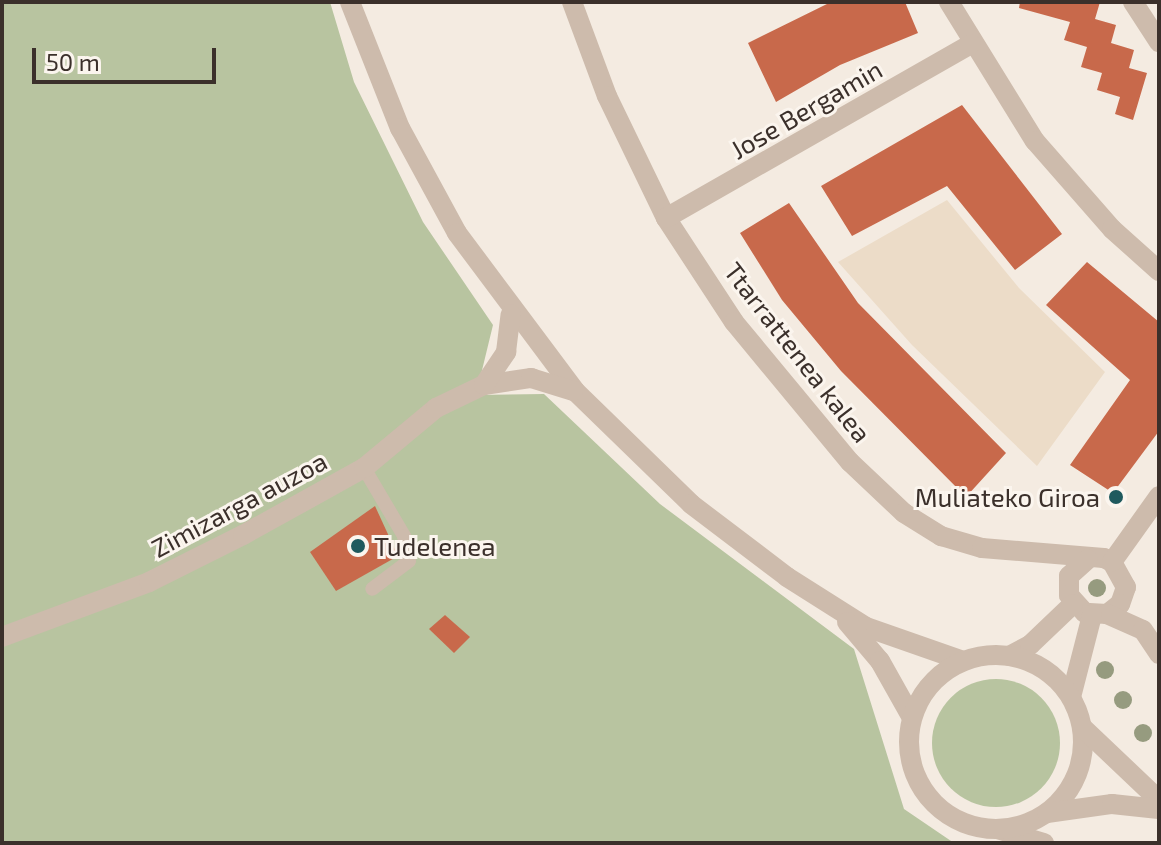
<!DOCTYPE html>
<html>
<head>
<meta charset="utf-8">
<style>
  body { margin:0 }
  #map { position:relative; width:1161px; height:845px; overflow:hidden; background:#f4ebe1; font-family:"Exo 2",sans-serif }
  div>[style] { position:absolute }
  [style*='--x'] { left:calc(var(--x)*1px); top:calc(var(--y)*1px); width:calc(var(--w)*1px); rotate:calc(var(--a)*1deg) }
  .green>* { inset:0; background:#b8c4a0 }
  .round { border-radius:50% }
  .plaza>* { inset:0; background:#ecdcc8 }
  .building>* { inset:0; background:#c8694b }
  .service>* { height:14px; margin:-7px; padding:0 7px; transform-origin:7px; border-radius:7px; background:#cdbbac }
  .minor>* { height:20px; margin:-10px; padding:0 10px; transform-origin:10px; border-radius:10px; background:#cdbbac }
  .tertiary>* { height:20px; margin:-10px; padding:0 10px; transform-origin:10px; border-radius:10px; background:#cdbbac }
  .tertiary>.ring { margin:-10px; padding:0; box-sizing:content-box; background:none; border:20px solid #cdbbac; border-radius:50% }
  .trees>* { width:18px; height:18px; margin:-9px; border-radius:50%; background:#969b7f }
  .dots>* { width:22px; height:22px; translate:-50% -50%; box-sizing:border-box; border:4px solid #fbf5ee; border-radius:50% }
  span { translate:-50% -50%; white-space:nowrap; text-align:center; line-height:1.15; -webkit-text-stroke:6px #fbf5ee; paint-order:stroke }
  .street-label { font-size:26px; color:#3b302b }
  .poi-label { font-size:26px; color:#3b302b }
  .right { translate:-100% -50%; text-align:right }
  .left { translate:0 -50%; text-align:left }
  .frame { position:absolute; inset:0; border:4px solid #3b302b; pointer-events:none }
  .scale { position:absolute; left:32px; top:48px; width:184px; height:36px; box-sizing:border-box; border:4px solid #3b302b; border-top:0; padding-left:10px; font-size:24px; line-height:28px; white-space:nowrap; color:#3b302b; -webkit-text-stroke:6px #fbf5ee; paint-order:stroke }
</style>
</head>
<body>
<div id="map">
  <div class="green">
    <i style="clip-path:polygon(2px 2px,330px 2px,354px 82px,423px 222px,493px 325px,476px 395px,544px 394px,660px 504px,854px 649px,904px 809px,954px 843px,2px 843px)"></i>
    <i class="round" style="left:932px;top:679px;width:128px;height:128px"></i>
  </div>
  <div class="plaza">
    <i style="clip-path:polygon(947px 200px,1019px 288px,1105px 372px,1037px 466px,912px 345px,838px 262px)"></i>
  </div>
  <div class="building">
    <i style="clip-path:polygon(831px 2px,905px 2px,918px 33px,840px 65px,776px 102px,748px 43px)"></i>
    <i style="clip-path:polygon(1020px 2px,1100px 2px,1095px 19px,1116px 25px,1111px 43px,1134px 50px,1129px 68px,1147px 73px,1133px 120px,1115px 114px,1120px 97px,1097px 90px,1102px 73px,1081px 67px,1087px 47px,1064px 40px,1070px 22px,1019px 8px)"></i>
    <i style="clip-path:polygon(962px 105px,1062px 234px,1015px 270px,947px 186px,852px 236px,821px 186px)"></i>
    <i style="clip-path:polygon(789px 203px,858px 303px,1006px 453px,966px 497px,841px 371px,782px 300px,740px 233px)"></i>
    <i style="clip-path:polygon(1087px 262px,1159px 322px,1159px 431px,1113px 493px,1070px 465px,1130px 380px,1046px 305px)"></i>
    <i style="clip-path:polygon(375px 506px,398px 556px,336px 591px,310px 552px)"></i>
    <i style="clip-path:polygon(445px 615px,470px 637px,454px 653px,429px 629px)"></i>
  </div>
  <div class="service">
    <i style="--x:364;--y:468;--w:79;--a:59.5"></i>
    <i style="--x:404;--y:536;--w:25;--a:79"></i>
    <i style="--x:409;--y:561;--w:46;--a:142.9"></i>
  </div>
  <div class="minor">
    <i style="--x:572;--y:2;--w:100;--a:69.6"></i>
    <i style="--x:607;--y:96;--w:136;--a:64.2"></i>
    <i style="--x:666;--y:218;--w:124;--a:56.8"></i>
    <i style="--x:734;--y:322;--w:182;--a:50.4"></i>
    <i style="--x:850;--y:462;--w:74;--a:43.4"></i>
    <i style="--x:904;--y:513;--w:44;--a:31.9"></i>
    <i style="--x:941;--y:536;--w:43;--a:16.3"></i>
    <i style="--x:982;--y:548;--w:122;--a:4.7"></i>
    <i style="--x:1104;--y:558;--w:9;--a:27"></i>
    <i style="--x:1112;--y:562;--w:29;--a:61"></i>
    <i style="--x:1126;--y:587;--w:18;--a:109"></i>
    <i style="--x:1120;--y:604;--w:16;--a:142"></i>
    <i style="--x:1107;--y:614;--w:22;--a:-177"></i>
    <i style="--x:1085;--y:613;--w:24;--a:-132"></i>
    <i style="--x:1069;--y:595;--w:19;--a:-90"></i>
    <i style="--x:1069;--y:576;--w:25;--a:-42"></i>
    <i style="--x:949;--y:2;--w:163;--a:58.3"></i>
    <i style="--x:1035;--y:141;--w:117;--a:48.8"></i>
    <i style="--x:1112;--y:229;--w:63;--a:41.8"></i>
    <i style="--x:1133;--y:2;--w:48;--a:57"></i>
    <i style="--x:666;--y:218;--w:351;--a:-29.7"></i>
    <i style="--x:1112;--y:562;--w:81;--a:-54.5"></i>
    <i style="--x:1107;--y:614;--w:39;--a:24"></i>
    <i style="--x:1143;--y:630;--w:29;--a:56"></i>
    <i style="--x:2;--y:637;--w:157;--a:-20.5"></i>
    <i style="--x:149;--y:582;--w:105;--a:-26.6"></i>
    <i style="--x:243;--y:535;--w:138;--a:-29"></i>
    <i style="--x:364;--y:468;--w:94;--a:-39.8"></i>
    <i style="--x:436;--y:408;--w:53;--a:-25.6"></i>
    <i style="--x:1009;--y:656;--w:24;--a:-28"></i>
    <i style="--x:1030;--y:645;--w:59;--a:-43.6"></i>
    <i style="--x:1071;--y:697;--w:85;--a:-75.6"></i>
    <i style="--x:997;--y:829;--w:49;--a:16.6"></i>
  </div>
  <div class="tertiary">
    <i style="--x:350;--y:2;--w:136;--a:68.4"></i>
    <i style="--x:400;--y:128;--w:119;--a:61.5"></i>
    <i style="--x:457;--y:233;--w:197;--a:53.2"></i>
    <i style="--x:575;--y:391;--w:162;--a:44.2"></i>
    <i style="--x:691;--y:504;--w:121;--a:37.2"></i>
    <i style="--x:787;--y:577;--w:93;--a:32.3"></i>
    <i style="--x:866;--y:627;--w:103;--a:19.3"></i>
    <i style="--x:484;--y:385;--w:48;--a:-8.5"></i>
    <i style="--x:531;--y:378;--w:44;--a:17.2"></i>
    <i style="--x:484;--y:385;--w:40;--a:-56"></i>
    <i style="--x:506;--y:352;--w:38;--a:-83"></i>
    <i style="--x:847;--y:622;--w:51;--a:49.8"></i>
    <i style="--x:880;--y:661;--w:65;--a:60.7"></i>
    <i class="ring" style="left:909px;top:655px;width:154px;height:154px"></i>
    <i style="--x:1082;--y:727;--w:106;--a:43.5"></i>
    <i style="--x:1047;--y:813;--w:66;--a:-7.9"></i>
    <i style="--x:1112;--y:804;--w:47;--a:6.1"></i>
  </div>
  <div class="trees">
    <i style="left:1097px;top:588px"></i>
    <i style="left:1105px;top:670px"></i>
    <i style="left:1123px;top:700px"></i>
    <i style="left:1143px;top:733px"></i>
  </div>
  <div class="dots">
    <i style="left:1116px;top:497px;background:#1f5a5e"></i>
    <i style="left:358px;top:546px;background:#1f5a5e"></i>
  </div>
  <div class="street-label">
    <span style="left:806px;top:109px;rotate:-30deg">Jose Bergamin</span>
    <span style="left:798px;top:352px;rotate:52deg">Ttarrattenea kalea</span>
    <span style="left:239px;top:504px;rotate:-28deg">Zimizarga auzoa</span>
  </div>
  <div class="poi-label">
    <span class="right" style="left:1100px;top:497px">Muliateko Giroa</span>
    <span class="left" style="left:374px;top:546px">Tudelenea</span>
  </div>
  <div class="frame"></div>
  <div class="scale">50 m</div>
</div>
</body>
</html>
